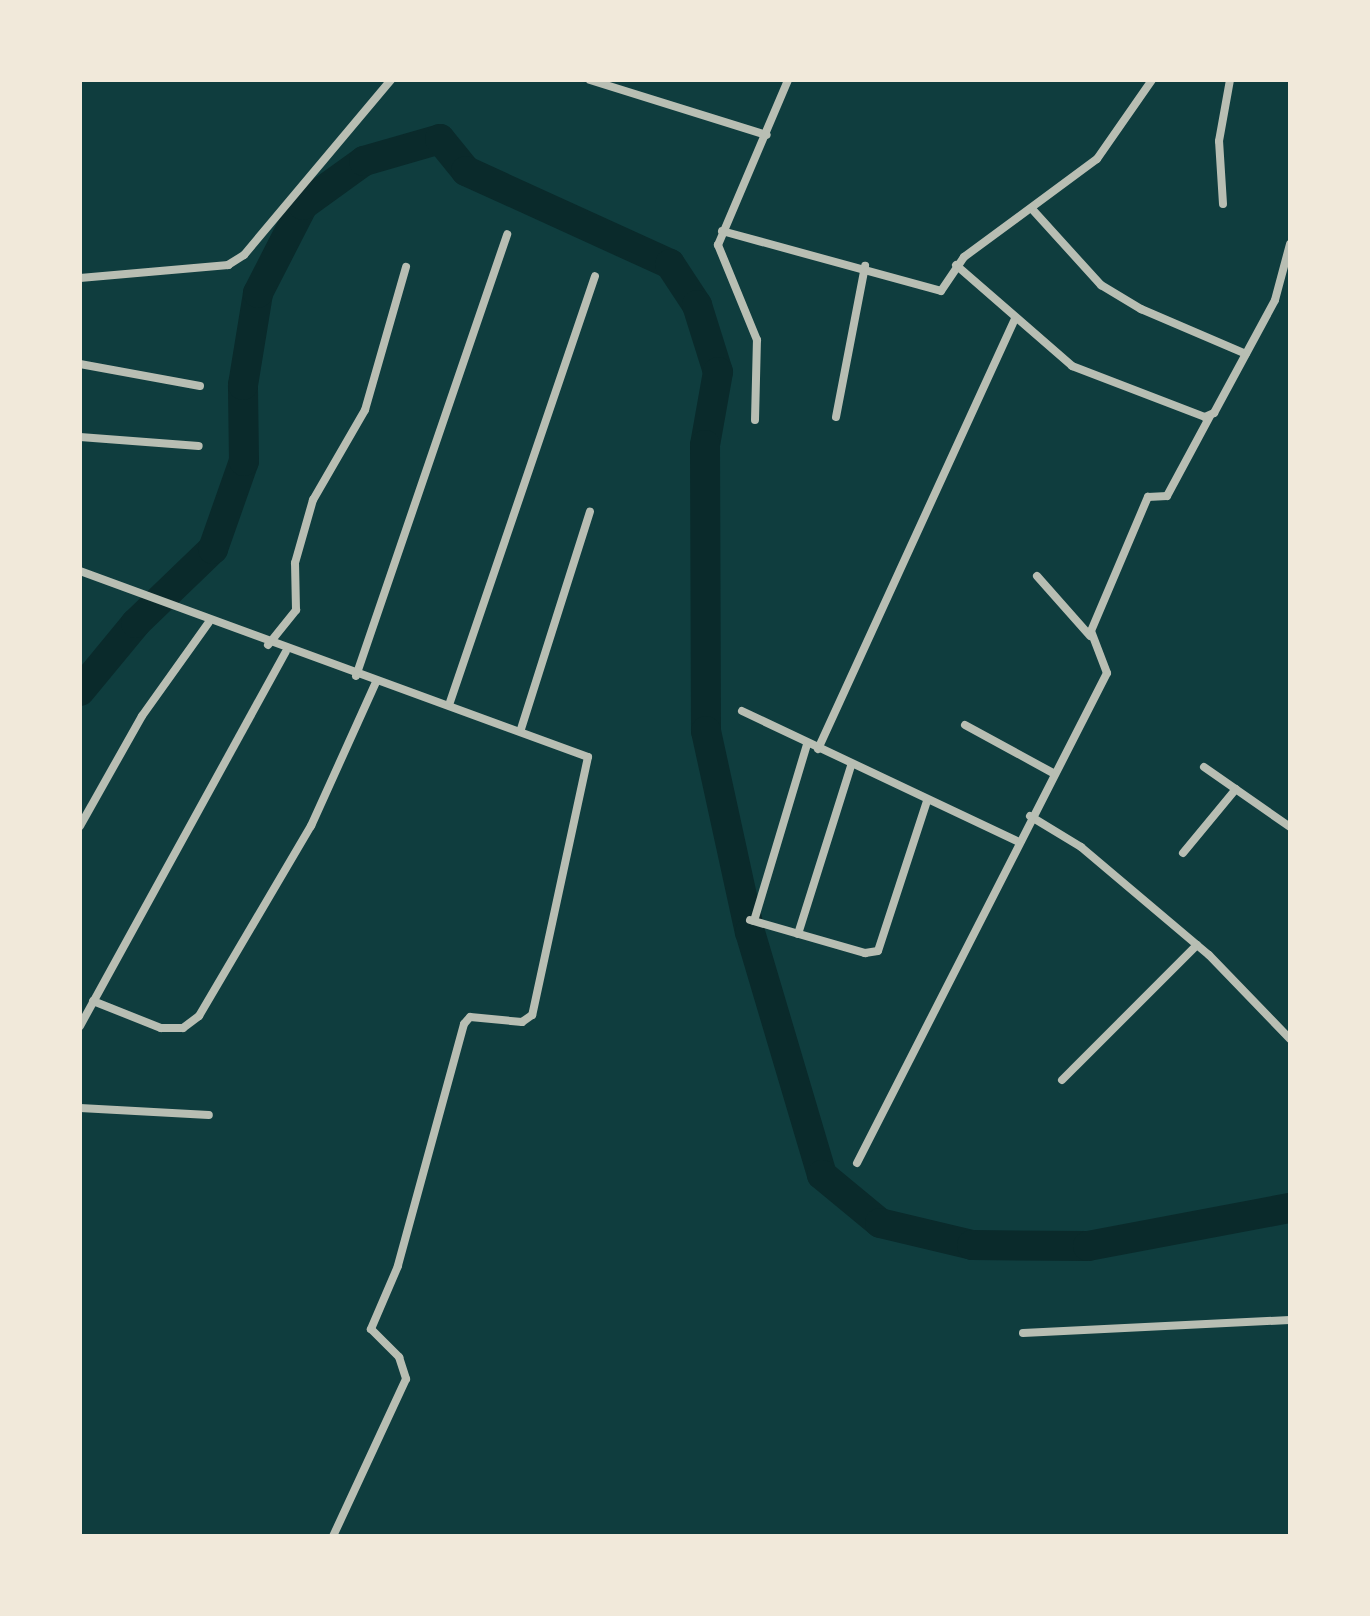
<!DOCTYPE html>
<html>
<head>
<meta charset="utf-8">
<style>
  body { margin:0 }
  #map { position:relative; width:1370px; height:1616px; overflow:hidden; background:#0f3d3e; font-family:Ubuntu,sans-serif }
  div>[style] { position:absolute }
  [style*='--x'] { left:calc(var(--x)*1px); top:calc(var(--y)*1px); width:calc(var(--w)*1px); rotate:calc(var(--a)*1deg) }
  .river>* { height:30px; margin:-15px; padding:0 15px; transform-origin:15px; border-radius:15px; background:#0a2a2b }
  .minor>* { height:8px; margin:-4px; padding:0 4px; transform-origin:4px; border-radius:4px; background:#b8beb3 }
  span { translate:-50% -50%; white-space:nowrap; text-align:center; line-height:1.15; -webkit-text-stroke:10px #f1e9da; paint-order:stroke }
  .frame { position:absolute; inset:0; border:82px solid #f1e9da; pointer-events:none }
</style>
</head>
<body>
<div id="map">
  <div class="river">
    <i style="--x:80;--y:691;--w:88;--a:-50.5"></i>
    <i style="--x:136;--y:623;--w:107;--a:-43.9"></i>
    <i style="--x:213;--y:549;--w:93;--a:-70.6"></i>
    <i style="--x:244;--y:461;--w:76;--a:-90.8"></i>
    <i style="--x:243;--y:385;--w:93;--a:-80.7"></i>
    <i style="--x:258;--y:293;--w:99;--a:-62.9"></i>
    <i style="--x:303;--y:205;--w:75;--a:-35.8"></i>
    <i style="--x:364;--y:161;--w:79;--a:-16.1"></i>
    <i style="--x:440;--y:139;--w:41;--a:50.9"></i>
    <i style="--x:466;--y:171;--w:224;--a:24.5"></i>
    <i style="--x:670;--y:264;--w:49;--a:56.6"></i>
    <i style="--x:697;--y:305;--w:70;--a:72.6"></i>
    <i style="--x:718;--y:372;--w:74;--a:100.1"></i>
    <i style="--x:705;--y:445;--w:286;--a:89.8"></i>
    <i style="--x:706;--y:731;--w:206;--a:77.7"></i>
    <i style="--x:750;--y:932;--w:253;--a:73.5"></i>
    <i style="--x:822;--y:1175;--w:75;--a:39.6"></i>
    <i style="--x:880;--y:1223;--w:95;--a:13.4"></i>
    <i style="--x:972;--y:1245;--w:116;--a:0.5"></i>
    <i style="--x:1088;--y:1246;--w:206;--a:-10.7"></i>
  </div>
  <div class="minor">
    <i style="--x:590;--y:80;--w:185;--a:17.3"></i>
    <i style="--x:1223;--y:204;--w:63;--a:-93.6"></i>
    <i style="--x:1219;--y:141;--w:62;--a:-79.8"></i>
    <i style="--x:1032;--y:209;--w:103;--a:47.8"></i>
    <i style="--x:1101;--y:285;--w:47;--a:31"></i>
    <i style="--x:1141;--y:309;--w:114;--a:23.2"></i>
    <i style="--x:722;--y:231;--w:227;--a:15.3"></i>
    <i style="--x:941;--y:291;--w:41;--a:-55.9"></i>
    <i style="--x:964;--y:257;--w:165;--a:-36.4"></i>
    <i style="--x:1097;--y:159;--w:96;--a:-55.2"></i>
    <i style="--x:956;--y:265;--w:154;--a:41"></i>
    <i style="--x:1072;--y:366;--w:142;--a:21"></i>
    <i style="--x:1205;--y:417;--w:10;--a:-24"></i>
    <i style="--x:1214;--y:413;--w:128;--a:-61.6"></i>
    <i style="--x:1275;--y:300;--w:58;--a:-75"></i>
    <i style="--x:80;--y:278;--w:149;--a:-5"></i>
    <i style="--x:228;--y:265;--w:19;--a:-32"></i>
    <i style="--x:244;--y:255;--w:229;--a:-50"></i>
    <i style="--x:80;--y:364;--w:122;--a:10.4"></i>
    <i style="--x:836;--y:417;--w:154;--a:-79.1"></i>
    <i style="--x:755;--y:420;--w:80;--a:-88.6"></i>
    <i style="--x:757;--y:340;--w:103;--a:-112.3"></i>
    <i style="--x:718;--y:245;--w:179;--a:-67"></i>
    <i style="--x:80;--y:437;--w:119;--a:4.3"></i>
    <i style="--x:80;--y:571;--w:541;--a:20.11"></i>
    <i style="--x:588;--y:757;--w:264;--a:102.2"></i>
    <i style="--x:532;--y:1015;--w:12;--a:145"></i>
    <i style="--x:522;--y:1022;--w:52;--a:-174.5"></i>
    <i style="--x:470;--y:1017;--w:9;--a:131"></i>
    <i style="--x:464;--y:1024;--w:251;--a:105.3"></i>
    <i style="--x:398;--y:1266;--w:69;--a:113.2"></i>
    <i style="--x:371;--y:1329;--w:40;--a:45"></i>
    <i style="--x:399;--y:1357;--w:23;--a:72"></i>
    <i style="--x:406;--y:1379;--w:173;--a:114.9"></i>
    <i style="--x:1037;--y:576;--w:80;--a:48.5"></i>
    <i style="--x:268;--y:645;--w:45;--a:-51.3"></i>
    <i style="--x:296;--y:610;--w:47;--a:-91.2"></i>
    <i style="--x:295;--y:563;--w:66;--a:-74.1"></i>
    <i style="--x:313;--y:500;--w:104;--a:-60"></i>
    <i style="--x:365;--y:410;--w:149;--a:-74"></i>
    <i style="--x:356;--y:676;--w:467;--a:-71.1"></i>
    <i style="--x:449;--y:705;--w:453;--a:-71.2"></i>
    <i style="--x:742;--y:711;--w:306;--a:25.3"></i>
    <i style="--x:965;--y:725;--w:100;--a:28.6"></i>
    <i style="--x:521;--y:729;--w:228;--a:-72.4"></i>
    <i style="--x:818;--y:749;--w:472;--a:-65.4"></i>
    <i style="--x:1204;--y:767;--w:105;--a:34.9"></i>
    <i style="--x:1030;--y:816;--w:60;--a:31.3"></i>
    <i style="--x:1081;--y:847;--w:167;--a:40.2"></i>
    <i style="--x:1209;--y:955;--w:117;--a:46"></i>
    <i style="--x:80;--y:826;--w:126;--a:-60.6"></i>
    <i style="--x:142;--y:716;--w:115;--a:-54.5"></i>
    <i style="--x:1183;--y:853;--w:83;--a:-50.4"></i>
    <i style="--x:750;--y:920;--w:120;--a:16"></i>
    <i style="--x:865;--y:953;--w:13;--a:-9"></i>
    <i style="--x:878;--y:951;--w:158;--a:-71.9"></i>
    <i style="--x:754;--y:921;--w:185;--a:-73.3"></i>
    <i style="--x:798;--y:934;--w:176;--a:-72.5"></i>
    <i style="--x:93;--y:1001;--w:73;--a:21.7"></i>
    <i style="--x:161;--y:1028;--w:22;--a:0"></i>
    <i style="--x:183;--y:1028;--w:20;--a:-37"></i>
    <i style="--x:199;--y:1016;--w:221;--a:-59.5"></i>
    <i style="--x:311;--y:826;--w:158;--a:-65.7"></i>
    <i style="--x:80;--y:1026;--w:427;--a:-61.2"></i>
    <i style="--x:1062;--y:1080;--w:191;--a:-45"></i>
    <i style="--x:80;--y:1108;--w:129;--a:3.1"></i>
    <i style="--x:857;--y:1163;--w:550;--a:-62.97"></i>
    <i style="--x:1107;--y:673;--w:45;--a:-110.9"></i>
    <i style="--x:1091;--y:631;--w:146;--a:-67"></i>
    <i style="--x:1148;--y:497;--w:19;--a:-3"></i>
    <i style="--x:1167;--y:496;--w:91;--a:-61.7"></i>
    <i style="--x:1023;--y:1333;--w:267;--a:-2.8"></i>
  </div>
  <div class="frame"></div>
</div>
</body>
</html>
